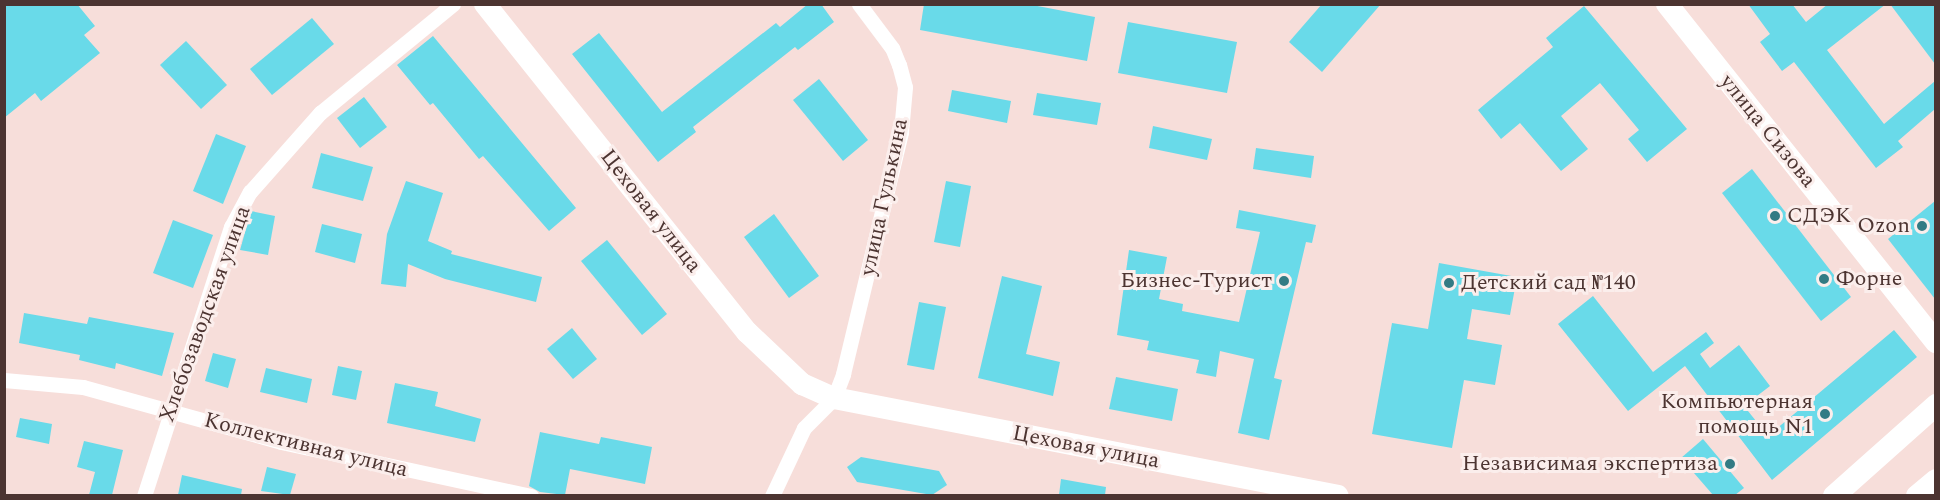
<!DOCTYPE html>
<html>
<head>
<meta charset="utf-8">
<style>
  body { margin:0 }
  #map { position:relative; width:1940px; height:500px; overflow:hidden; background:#f7deda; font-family:Spectral,serif }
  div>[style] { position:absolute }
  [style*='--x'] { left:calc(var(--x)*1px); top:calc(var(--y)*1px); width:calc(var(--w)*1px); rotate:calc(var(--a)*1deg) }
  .building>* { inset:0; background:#69dae9 }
  .minor>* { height:15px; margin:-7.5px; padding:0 7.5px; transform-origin:7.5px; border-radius:7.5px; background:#fff }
  .secondary>* { height:22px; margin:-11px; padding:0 11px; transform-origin:11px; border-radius:11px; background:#fff }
  .dots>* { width:16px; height:16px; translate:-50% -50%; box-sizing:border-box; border:3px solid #fbeeec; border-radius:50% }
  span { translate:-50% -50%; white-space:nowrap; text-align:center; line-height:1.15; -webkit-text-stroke:6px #fbeeec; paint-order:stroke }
  .street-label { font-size:22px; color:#4c3431 }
  .poi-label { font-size:22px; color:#4c3431 }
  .left { translate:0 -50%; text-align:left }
  .right { translate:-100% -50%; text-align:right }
  .frame { position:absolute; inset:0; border:6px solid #4c3431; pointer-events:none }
</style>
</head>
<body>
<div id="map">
  <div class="building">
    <i style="clip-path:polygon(4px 4px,77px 4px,95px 26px,84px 35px,100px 53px,41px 101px,35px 93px,4px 118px)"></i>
    <i style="clip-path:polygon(808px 4px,821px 4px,834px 22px,798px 50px,795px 47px,693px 127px,696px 132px,658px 162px,572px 54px,599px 33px,662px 112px,776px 23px,780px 27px)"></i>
    <i style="clip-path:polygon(924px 4px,1027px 4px,1095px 17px,1087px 61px,920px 30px)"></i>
    <i style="clip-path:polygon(1322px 4px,1381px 4px,1322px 72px,1289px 42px)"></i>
    <i style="clip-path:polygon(1748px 4px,1792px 4px,1806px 22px,1828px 4px,1886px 4px,1827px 50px,1884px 124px,1935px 81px,1935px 109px,1898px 141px,1903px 147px,1876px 168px,1794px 62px,1782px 71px,1760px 42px,1770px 34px)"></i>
    <i style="clip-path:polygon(1890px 4px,1935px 4px,1935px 64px)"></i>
    <i style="clip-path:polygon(1584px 6px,1687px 129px,1647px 162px,1628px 139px,1639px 130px,1600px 83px,1561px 116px,1588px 149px,1561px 171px,1520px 123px,1501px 139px,1478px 110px,1553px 47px,1546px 38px)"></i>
    <i style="clip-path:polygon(312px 18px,334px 44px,272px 95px,250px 69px)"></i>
    <i style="clip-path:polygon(1128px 22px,1237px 42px,1227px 93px,1118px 73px)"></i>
    <i style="clip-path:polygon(433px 36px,576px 208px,549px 231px,483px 156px,479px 159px,433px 103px,430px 105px,397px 65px)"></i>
    <i style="clip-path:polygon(186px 41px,227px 85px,201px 109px,160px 65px)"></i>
    <i style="clip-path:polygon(819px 79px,868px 140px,843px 161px,793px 100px)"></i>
    <i style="clip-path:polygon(952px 90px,1011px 101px,1007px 123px,948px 111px)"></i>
    <i style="clip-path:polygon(1037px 93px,1101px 103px,1097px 125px,1033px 115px)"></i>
    <i style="clip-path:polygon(364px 97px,387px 127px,360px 148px,337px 118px)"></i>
    <i style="clip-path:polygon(1153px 126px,1212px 139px,1207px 160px,1149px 148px)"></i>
    <i style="clip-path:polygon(216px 134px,246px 146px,223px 204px,193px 191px)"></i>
    <i style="clip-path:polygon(1256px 148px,1314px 156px,1311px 178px,1253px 169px)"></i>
    <i style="clip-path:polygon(321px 153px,373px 167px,363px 201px,312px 188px)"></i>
    <i style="clip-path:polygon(1752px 169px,1851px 297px,1821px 321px,1722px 193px)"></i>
    <i style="clip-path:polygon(406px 181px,443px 193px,428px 241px,452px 251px,451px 254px,542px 277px,536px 302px,445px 279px,408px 264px,406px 287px,381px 284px,387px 234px)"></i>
    <i style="clip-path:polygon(946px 181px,971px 186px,960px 247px,934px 242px)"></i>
    <i style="clip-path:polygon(1935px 201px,1935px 299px,1888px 239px)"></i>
    <i style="clip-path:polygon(1239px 210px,1316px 225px,1312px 243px,1306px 242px,1274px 378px,1282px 380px,1269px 440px,1238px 433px,1254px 359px,1220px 351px,1216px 377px,1196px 373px,1199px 360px,1147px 350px,1149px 341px,1117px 335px,1129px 250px,1167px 257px,1159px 299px,1183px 304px,1182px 311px,1239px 322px,1260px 232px,1236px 228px)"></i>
    <i style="clip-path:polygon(251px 211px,275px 216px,268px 255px,240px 250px)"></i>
    <i style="clip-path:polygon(774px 214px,819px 276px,789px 298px,744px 237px)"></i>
    <i style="clip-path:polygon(173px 220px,213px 235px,193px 288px,153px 273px)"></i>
    <i style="clip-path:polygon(322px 224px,362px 234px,355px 263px,315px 252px)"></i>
    <i style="clip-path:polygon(607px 240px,667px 314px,642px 335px,581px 261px)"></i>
    <i style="clip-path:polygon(1439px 263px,1517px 277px,1510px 315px,1472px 309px,1467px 339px,1502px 345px,1495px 385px,1464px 380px,1452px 448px,1372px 434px,1392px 323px,1428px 329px)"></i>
    <i style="clip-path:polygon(1002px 276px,1042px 286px,1026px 354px,1060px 362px,1053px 396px,978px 378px)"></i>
    <i style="clip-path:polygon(1593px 296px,1653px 372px,1706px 332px,1714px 343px,1700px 354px,1710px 368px,1739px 345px,1770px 386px,1744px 406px,1768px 436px,1894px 330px,1917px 357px,1772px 480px,1685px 366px,1628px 411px,1558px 324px)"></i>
    <i style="clip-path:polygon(919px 302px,946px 307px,934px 370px,907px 365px)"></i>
    <i style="clip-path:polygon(24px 313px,87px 324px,89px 317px,174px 333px,162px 376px,116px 363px,115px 369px,79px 360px,80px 355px,19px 343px)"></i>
    <i style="clip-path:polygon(572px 328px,597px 359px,573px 379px,547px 349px)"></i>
    <i style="clip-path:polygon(213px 353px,236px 359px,228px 388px,205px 381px)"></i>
    <i style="clip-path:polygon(338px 366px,362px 371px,356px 400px,332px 395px)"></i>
    <i style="clip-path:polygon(266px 368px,312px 379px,307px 403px,260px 392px)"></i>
    <i style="clip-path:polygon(1116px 377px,1178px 389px,1172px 421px,1109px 409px)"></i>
    <i style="clip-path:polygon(395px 383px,438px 392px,435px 406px,481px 419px,475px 442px,387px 423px)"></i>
    <i style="clip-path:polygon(20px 418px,52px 424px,49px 444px,16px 437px)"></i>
    <i style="clip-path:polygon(540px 432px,599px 444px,601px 437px,652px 447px,645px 484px,570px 469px,565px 495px,540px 492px,529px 486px)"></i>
    <i style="clip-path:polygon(1703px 439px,1744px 488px,1735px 495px,1713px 495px,1681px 458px)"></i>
    <i style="clip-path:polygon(84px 441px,123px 450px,112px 495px,89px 495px,95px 472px,77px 467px)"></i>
    <i style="clip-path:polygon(861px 457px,939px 471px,947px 485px,932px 495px,857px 482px,847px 467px)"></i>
    <i style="clip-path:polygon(267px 467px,296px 474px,290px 495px,261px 491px)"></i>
    <i style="clip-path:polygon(182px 475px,242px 489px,241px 495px,178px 495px)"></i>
    <i style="clip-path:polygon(1061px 479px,1106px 487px,1105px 495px,1059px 495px)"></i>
  </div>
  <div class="minor">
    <i style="--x:4;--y:380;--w:79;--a:5.1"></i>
    <i style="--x:83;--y:387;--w:205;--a:15.5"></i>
    <i style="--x:281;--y:442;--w:256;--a:12.2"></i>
    <i style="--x:144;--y:496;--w:283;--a:-72.1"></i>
    <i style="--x:231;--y:227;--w:40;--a:-62"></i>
    <i style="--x:250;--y:192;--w:106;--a:-48.5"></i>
    <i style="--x:320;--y:113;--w:172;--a:-39.3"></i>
    <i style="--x:772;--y:496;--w:75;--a:-64.8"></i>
    <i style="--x:804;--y:428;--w:42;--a:-45"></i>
    <i style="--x:834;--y:398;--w:26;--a:-69"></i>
    <i style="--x:843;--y:374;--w:249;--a:-76.5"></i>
    <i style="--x:901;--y:132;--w:45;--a:-84.9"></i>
    <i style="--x:905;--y:87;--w:23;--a:-105"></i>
    <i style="--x:899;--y:65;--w:18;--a:-112"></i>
    <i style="--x:892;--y:48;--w:55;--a:-126.9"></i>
  </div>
  <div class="secondary">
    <i style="--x:485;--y:4;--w:420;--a:51.4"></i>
    <i style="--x:747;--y:332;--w:76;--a:43.4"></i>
    <i style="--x:802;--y:384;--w:35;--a:24"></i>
    <i style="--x:834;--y:398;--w:513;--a:11"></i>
    <i style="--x:1667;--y:4;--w:432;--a:51.5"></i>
    <i style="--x:1834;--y:496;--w:137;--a:-41.7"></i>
    <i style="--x:1917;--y:496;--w:25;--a:-40"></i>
  </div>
  <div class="dots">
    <i style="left:1775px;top:216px;background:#337b84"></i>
    <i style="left:1922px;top:226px;background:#337b84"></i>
    <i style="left:1824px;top:279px;background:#337b84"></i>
    <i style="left:1284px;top:281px;background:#337b84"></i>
    <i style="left:1449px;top:283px;background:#337b84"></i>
    <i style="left:1825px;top:414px;background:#337b84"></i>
    <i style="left:1730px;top:464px;background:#337b84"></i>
  </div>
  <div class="street-label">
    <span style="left:1768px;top:131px;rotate:51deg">улица Сизова</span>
    <span style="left:884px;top:197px;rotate:-78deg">улица Гулькина</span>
    <span style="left:651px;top:211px;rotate:52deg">Цеховая улица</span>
    <span style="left:205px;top:314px;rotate:-70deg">Хлебозаводская улица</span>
    <span style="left:306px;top:445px;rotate:14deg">Коллективная улица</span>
    <span style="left:1086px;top:447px;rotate:11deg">Цеховая улица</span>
  </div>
  <div class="poi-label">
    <span class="left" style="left:1787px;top:216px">СДЭК</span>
    <span class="right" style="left:1910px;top:226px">Ozon</span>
    <span class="left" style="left:1836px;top:279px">Форне</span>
    <span class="right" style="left:1272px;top:281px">Бизнес-Турист</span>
    <span class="left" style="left:1461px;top:283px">Детский сад №140</span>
    <span class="right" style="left:1813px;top:414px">Компьютерная<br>помощь N1</span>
    <span class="right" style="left:1718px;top:464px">Независимая экспертиза</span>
  </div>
  <div class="frame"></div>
</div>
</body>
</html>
